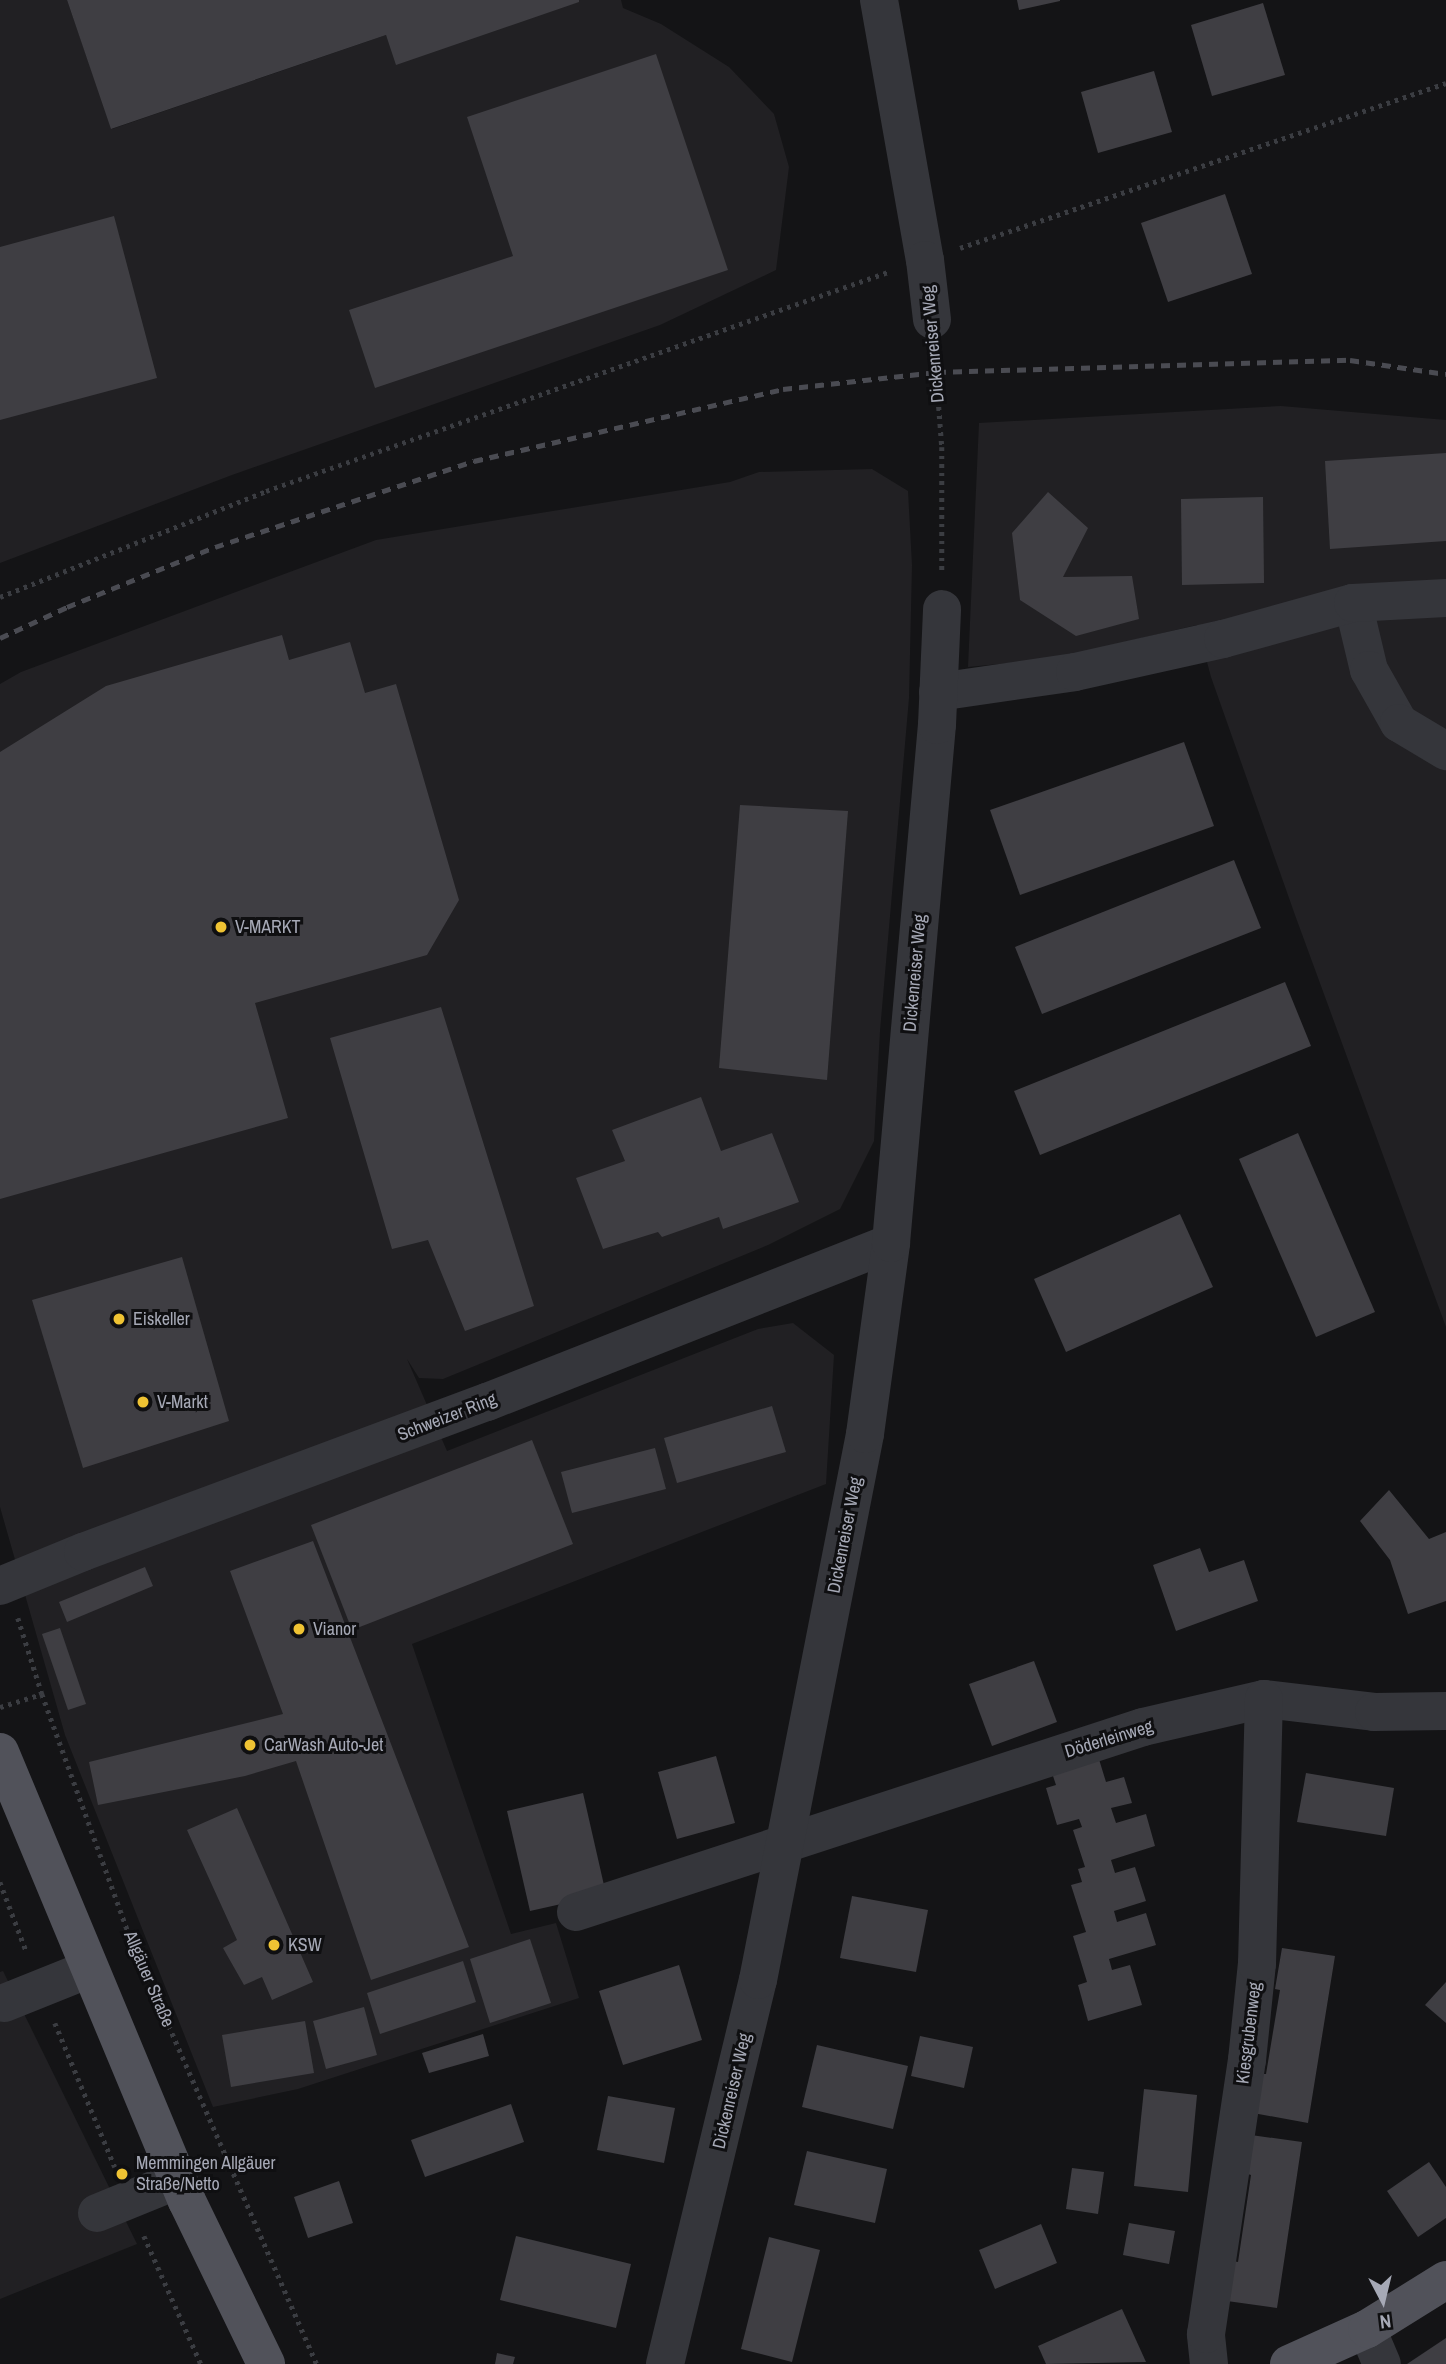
<!DOCTYPE html>
<html>
<head>
<meta charset="utf-8">
<style>
  body { margin:0 }
  #map { position:relative; width:1446px; height:2364px; overflow:hidden; background:#141416; font-family:"Archivo Narrow",sans-serif }
  div>[style] { position:absolute }
  [style*='--x'] { left:calc(var(--x)*1px); top:calc(var(--y)*1px); width:calc(var(--w)*1px); rotate:calc(var(--a)*1deg) }
  .built>* { inset:0; background:#212023 }
  .building>* { inset:0; background:#3f3e43 }
  .path>* { height:4.5px; margin-top:-2.25px; transform-origin:0; background:repeating-linear-gradient(90deg,#3b3d42 0 3.5px,transparent 0 8.5px) }
  .minor>* { height:38px; margin:-19px; padding:0 19px; transform-origin:19px; border-radius:19px; background:#35363b }
  .major>* { height:38px; margin:-19px; padding:0 19px; transform-origin:19px; border-radius:19px; background:#51525a }
  .rail>* { height:5px; margin-top:-2.5px; transform-origin:0; background:repeating-linear-gradient(90deg,#4a4b52 0 9px,transparent 0 16px) }
  .dots>* { width:19px; height:19px; translate:-50% -50%; box-sizing:border-box; border:4px solid #0f0f11; border-radius:50% }
  span { translate:-50% -50%; white-space:nowrap; text-align:center; line-height:1.15; -webkit-text-stroke:6px #0f0f11; paint-order:stroke }
  .street-label { font-size:18px; color:#a6a9b6 }
  .poi-label { font-size:18px; color:#a6a9b6 }
  .left { translate:0 -50%; text-align:left }
  .north { position:absolute; left:1348px; top:2266px; width:70px; height:70px; -webkit-text-stroke:5px #0f0f11; paint-order:stroke; rotate:173deg; font-size:19px; font-weight:700; line-height:28px; text-align:center; color:#a6a9b6 }
  .north::after { content:''; display:block; margin:auto; width:24px; height:32px; background:#a6a9b6; clip-path:polygon(50% 0,100% 100%,50% 72%,0 100%) }
</style>
</head>
<body>
<div id="map">
  <div class="built">
    <i style="clip-path:polygon(0 0,67px 0,112px 129px,386px 35px,397px 64px,579px 0,621px 0,623px 8px,661px 24px,729px 67px,774px 114px,789px 167px,776px 270px,660px 325px,232px 475px,0 563px)"></i>
    <i style="clip-path:polygon(1281px 406px,1446px 420px,1446px 1327px,1295px 915px,1211px 677px,1197px 625px,1052px 659px,968px 667px,979px 423px)"></i>
    <i style="clip-path:polygon(872px 469px,908px 491px,912px 565px,909px 698px,880px 1031px,874px 1141px,840px 1209px,768px 1245px,443px 1379px,419px 1378px,407px 1359px,447px 1451px,758px 1329px,793px 1323px,834px 1355px,826px 1484px,412px 1644px,511px 1934px,556px 1923px,579px 1998px,298px 2089px,213px 2107px,65px 1735px,0 1507px,0 684px,21px 672px,376px 540px,730px 482px,759px 472px)"></i>
    <i style="clip-path:polygon(3px 1971px,137px 2244px,0 2299px,0 1972px)"></i>
  </div>
  <div class="building">
    <i style="clip-path:polygon(67px 0,579px 0,579px 2px,396px 65px,386px 35px,111px 129px)"></i>
    <i style="clip-path:polygon(1017px 0,1060px 0,1060px 1px,1019px 10px)"></i>
    <i style="clip-path:polygon(1263px 3px,1285px 75px,1212px 96px,1191px 25px)"></i>
    <i style="clip-path:polygon(656px 54px,728px 270px,375px 388px,349px 310px,513px 256px,467px 117px)"></i>
    <i style="clip-path:polygon(1154px 71px,1172px 132px,1098px 153px,1081px 92px)"></i>
    <i style="clip-path:polygon(1225px 194px,1252px 274px,1168px 302px,1141px 223px)"></i>
    <i style="clip-path:polygon(114px 216px,157px 378px,0 420px,0 247px)"></i>
    <i style="clip-path:polygon(1446px 453px,1446px 541px,1330px 549px,1325px 461px)"></i>
    <i style="clip-path:polygon(1048px 492px,1088px 528px,1063px 577px,1132px 576px,1139px 619px,1076px 636px,1020px 600px,1012px 533px)"></i>
    <i style="clip-path:polygon(1263px 497px,1264px 583px,1182px 585px,1181px 499px)"></i>
    <i style="clip-path:polygon(282px 635px,289px 660px,350px 642px,365px 693px,396px 684px,459px 900px,427px 955px,255px 1003px,288px 1118px,0 1199px,0 752px,106px 686px)"></i>
    <i style="clip-path:polygon(1184px 742px,1214px 826px,1020px 895px,990px 810px)"></i>
    <i style="clip-path:polygon(740px 805px,848px 811px,827px 1080px,719px 1068px)"></i>
    <i style="clip-path:polygon(1234px 860px,1261px 928px,1042px 1014px,1015px 947px)"></i>
    <i style="clip-path:polygon(1285px 982px,1311px 1046px,1040px 1155px,1014px 1091px)"></i>
    <i style="clip-path:polygon(441px 1007px,534px 1306px,465px 1331px,428px 1240px,392px 1249px,330px 1038px)"></i>
    <i style="clip-path:polygon(701px 1097px,721px 1151px,772px 1133px,799px 1202px,723px 1229px,719px 1217px,662px 1237px,658px 1232px,603px 1249px,576px 1178px,625px 1161px,612px 1130px)"></i>
    <i style="clip-path:polygon(1298px 1133px,1375px 1312px,1316px 1337px,1239px 1159px)"></i>
    <i style="clip-path:polygon(1180px 1214px,1213px 1287px,1066px 1352px,1034px 1279px)"></i>
    <i style="clip-path:polygon(182px 1257px,229px 1421px,83px 1468px,32px 1300px)"></i>
    <i style="clip-path:polygon(772px 1406px,786px 1452px,677px 1483px,664px 1438px)"></i>
    <i style="clip-path:polygon(532px 1440px,573px 1544px,352px 1630px,311px 1525px)"></i>
    <i style="clip-path:polygon(655px 1448px,666px 1489px,572px 1513px,561px 1472px)"></i>
    <i style="clip-path:polygon(1389px 1490px,1429px 1539px,1446px 1532px,1446px 1601px,1408px 1614px,1390px 1560px,1360px 1521px)"></i>
    <i style="clip-path:polygon(313px 1541px,469px 1947px,371px 1980px,296px 1761px,245px 1776px,98px 1805px,89px 1762px,283px 1714px,230px 1571px)"></i>
    <i style="clip-path:polygon(1200px 1548px,1209px 1572px,1244px 1560px,1258px 1601px,1176px 1631px,1153px 1565px)"></i>
    <i style="clip-path:polygon(145px 1567px,153px 1586px,67px 1622px,59px 1602px)"></i>
    <i style="clip-path:polygon(60px 1628px,86px 1704px,68px 1710px,42px 1634px)"></i>
    <i style="clip-path:polygon(1034px 1661px,1057px 1722px,992px 1746px,969px 1684px)"></i>
    <i style="clip-path:polygon(716px 1756px,735px 1823px,677px 1839px,658px 1772px)"></i>
    <i style="clip-path:polygon(1098px 1756px,1106px 1782px,1124px 1777px,1132px 1803px,1111px 1808px,1116px 1823px,1146px 1814px,1155px 1846px,1111px 1860px,1115px 1873px,1135px 1867px,1146px 1901px,1114px 1911px,1117px 1922px,1146px 1913px,1156px 1945px,1109px 1959px,1112px 1970px,1130px 1965px,1142px 2005px,1088px 2021px,1078px 1985px,1087px 1982px,1073px 1936px,1086px 1932px,1071px 1885px,1082px 1882px,1078px 1869px,1085px 1867px,1073px 1830px,1082px 1827px,1079px 1819px,1057px 1825px,1046px 1788px,1056px 1785px,1051px 1770px)"></i>
    <i style="clip-path:polygon(1306px 1773px,1394px 1788px,1386px 1836px,1297px 1822px)"></i>
    <i style="clip-path:polygon(583px 1793px,606px 1894px,530px 1911px,507px 1811px)"></i>
    <i style="clip-path:polygon(237px 1808px,313px 1982px,272px 2000px,262px 1977px,244px 1985px,223px 1948px,237px 1940px,187px 1830px)"></i>
    <i style="clip-path:polygon(852px 1896px,928px 1910px,916px 1972px,840px 1958px)"></i>
    <i style="clip-path:polygon(530px 1939px,551px 2003px,490px 2023px,470px 1959px)"></i>
    <i style="clip-path:polygon(1282px 1948px,1335px 1956px,1308px 2123px,1253px 2113px,1260px 2074px,1266px 2074px,1280px 1990px,1275px 1989px)"></i>
    <i style="clip-path:polygon(463px 1961px,476px 2002px,380px 2034px,367px 1993px)"></i>
    <i style="clip-path:polygon(679px 1965px,702px 2040px,623px 2065px,599px 1991px)"></i>
    <i style="clip-path:polygon(1446px 1982px,1446px 2023px,1425px 2005px)"></i>
    <i style="clip-path:polygon(364px 2007px,377px 2055px,326px 2069px,313px 2021px)"></i>
    <i style="clip-path:polygon(305px 2021px,314px 2073px,231px 2087px,222px 2035px)"></i>
    <i style="clip-path:polygon(483px 2034px,489px 2056px,429px 2073px,422px 2053px)"></i>
    <i style="clip-path:polygon(920px 2036px,973px 2047px,964px 2088px,911px 2076px)"></i>
    <i style="clip-path:polygon(817px 2045px,908px 2066px,893px 2129px,802px 2107px)"></i>
    <i style="clip-path:polygon(1144px 2089px,1197px 2095px,1188px 2192px,1134px 2186px)"></i>
    <i style="clip-path:polygon(608px 2096px,675px 2108px,664px 2163px,597px 2150px)"></i>
    <i style="clip-path:polygon(511px 2104px,524px 2142px,425px 2177px,411px 2140px)"></i>
    <i style="clip-path:polygon(1251px 2135px,1302px 2142px,1277px 2308px,1227px 2301px,1233px 2261px,1238px 2262px,1251px 2175px,1245px 2173px)"></i>
    <i style="clip-path:polygon(807px 2151px,887px 2169px,875px 2223px,794px 2205px)"></i>
    <i style="clip-path:polygon(1429px 2162px,1446px 2187px,1446px 2218px,1418px 2237px,1387px 2191px)"></i>
    <i style="clip-path:polygon(1072px 2168px,1104px 2172px,1098px 2214px,1066px 2209px)"></i>
    <i style="clip-path:polygon(339px 2181px,353px 2223px,308px 2238px,294px 2197px)"></i>
    <i style="clip-path:polygon(1129px 2223px,1175px 2231px,1169px 2264px,1123px 2255px)"></i>
    <i style="clip-path:polygon(1041px 2224px,1057px 2263px,995px 2289px,979px 2250px)"></i>
    <i style="clip-path:polygon(516px 2236px,631px 2264px,616px 2328px,500px 2300px)"></i>
    <i style="clip-path:polygon(769px 2237px,820px 2250px,792px 2362px,741px 2349px)"></i>
    <i style="clip-path:polygon(1122px 2309px,1146px 2362px,1046px 2364px,1038px 2346px)"></i>
    <i style="clip-path:polygon(1446px 2338px,1446px 2364px,1407px 2364px)"></i>
    <i style="clip-path:polygon(497px 2353px,515px 2357px,513px 2364px,495px 2364px)"></i>
  </div>
  <div class="path">
    <i style="--x:960;--y:248;--w:513;--a:-18.75"></i>
    <i style="--x:935;--y:356;--w:91;--a:85.6"></i>
    <i style="--x:942;--y:447;--w:124;--a:90"></i>
    <i style="--x:0;--y:597;--w:286;--a:-21.7"></i>
    <i style="--x:266;--y:491;--w:659;--a:-19.4"></i>
    <i style="--x:18;--y:1618;--w:80;--a:72.5"></i>
    <i style="--x:42;--y:1694;--w:253;--a:70.1"></i>
    <i style="--x:128;--y:1932;--w:472;--a:66.4"></i>
    <i style="--x:0;--y:1707;--w:44;--a:-17.2"></i>
    <i style="--x:0;--y:1882;--w:76;--a:69.2"></i>
    <i style="--x:55;--y:2023;--w:156;--a:67.4"></i>
    <i style="--x:144;--y:2236;--w:140;--a:66"></i>
  </div>
  <div class="minor">
    <i style="--x:879;--y:0;--w:264;--a:80"></i>
    <i style="--x:925;--y:260;--w:60;--a:83.3"></i>
    <i style="--x:1353;--y:603;--w:69;--a:76.6"></i>
    <i style="--x:1369;--y:670;--w:61;--a:60.5"></i>
    <i style="--x:1399;--y:723;--w:55;--a:30.8"></i>
    <i style="--x:938;--y:692;--w:138;--a:-8.3"></i>
    <i style="--x:1075;--y:672;--w:152;--a:-12.6"></i>
    <i style="--x:1223;--y:639;--w:135;--a:-15.5"></i>
    <i style="--x:1353;--y:603;--w:93;--a:-3.1"></i>
    <i style="--x:0;--y:1586;--w:90;--a:-22.3"></i>
    <i style="--x:83;--y:1552;--w:431;--a:-20.4"></i>
    <i style="--x:487;--y:1402;--w:434;--a:-21.5"></i>
    <i style="--x:576;--y:1912;--w:596;--a:-18.07"></i>
    <i style="--x:1143;--y:1727;--w:124;--a:-13"></i>
    <i style="--x:1264;--y:1699;--w:111;--a:6.7"></i>
    <i style="--x:1374;--y:1712;--w:72;--a:-0.8"></i>
    <i style="--x:4;--y:2003;--w:92;--a:-21.8"></i>
    <i style="--x:97;--y:2213;--w:87;--a:-22.2"></i>
    <i style="--x:1367;--y:2329;--w:38;--a:67"></i>
    <i style="--x:665;--y:2364;--w:395;--a:-76.4"></i>
    <i style="--x:758;--y:1980;--w:556;--a:-78.91"></i>
    <i style="--x:865;--y:1434;--w:193;--a:-82.2"></i>
    <i style="--x:891;--y:1243;--w:520;--a:-84.93"></i>
    <i style="--x:937;--y:725;--w:116;--a:-87.5"></i>
    <i style="--x:1209;--y:2364;--w:30;--a:-96"></i>
    <i style="--x:1206;--y:2334;--w:277;--a:-81.5"></i>
    <i style="--x:1247;--y:2060;--w:97;--a:-84.1"></i>
    <i style="--x:1257;--y:1964;--w:265;--a:-88.5"></i>
  </div>
  <div class="major">
    <i style="--x:0;--y:1752;--w:486;--a:67.4"></i>
    <i style="--x:187;--y:2201;--w:181;--a:64.1"></i>
    <i style="--x:1289;--y:2364;--w:85;--a:-24.2"></i>
    <i style="--x:1367;--y:2329;--w:93;--a:-31.8"></i>
  </div>
  <div class="rail">
    <i style="--x:0;--y:638;--w:74;--a:-24.8"></i>
    <i style="--x:67;--y:607;--w:160;--a:-22.1"></i>
    <i style="--x:215;--y:547;--w:273;--a:-18.4"></i>
    <i style="--x:474;--y:461;--w:317;--a:-13.1"></i>
    <i style="--x:783;--y:389;--w:155;--a:-6.3"></i>
    <i style="--x:937;--y:372;--w:413;--a:-1.7"></i>
    <i style="--x:1350;--y:360;--w:97;--a:8.3"></i>
  </div>
  <div class="dots">
    <i style="left:221px;top:927px;background:#efc333"></i>
    <i style="left:119px;top:1319px;background:#efc333"></i>
    <i style="left:143px;top:1402px;background:#efc333"></i>
    <i style="left:299px;top:1629px;background:#efc333"></i>
    <i style="left:250px;top:1745px;background:#efc333"></i>
    <i style="left:274px;top:1945px;background:#efc333"></i>
    <i style="left:122px;top:2174px;background:#efc333"></i>
  </div>
  <div class="street-label">
    <span style="left:933px;top:344px;rotate:-95deg">Dickenreiser Weg</span>
    <span style="left:915px;top:973px;rotate:-85deg">Dickenreiser Weg</span>
    <span style="left:447px;top:1417px;rotate:-21deg">Schweizer Ring</span>
    <span style="left:845px;top:1535px;rotate:-79deg">Dickenreiser Weg</span>
    <span style="left:1109px;top:1739px;rotate:-17deg">Döderleinweg</span>
    <span style="left:149px;top:1979px;rotate:67deg">Allgäuer Straße</span>
    <span style="left:1249px;top:2033px;rotate:-83deg">Kiesgrubenweg</span>
    <span style="left:732px;top:2091px;rotate:-77deg">Dickenreiser Weg</span>
  </div>
  <div class="poi-label">
    <span class="left" style="left:235px;top:927px">V-MARKT</span>
    <span class="left" style="left:133px;top:1319px">Eiskeller</span>
    <span class="left" style="left:157px;top:1402px">V-Markt</span>
    <span class="left" style="left:313px;top:1629px">Vianor</span>
    <span class="left" style="left:264px;top:1745px">CarWash Auto-Jet</span>
    <span class="left" style="left:288px;top:1945px">KSW</span>
    <span class="left" style="left:136px;top:2174px">Memmingen Allgäuer<br>Straße/Netto</span>
  </div>
  <div class="north">N</div>
</div>
</body>
</html>
